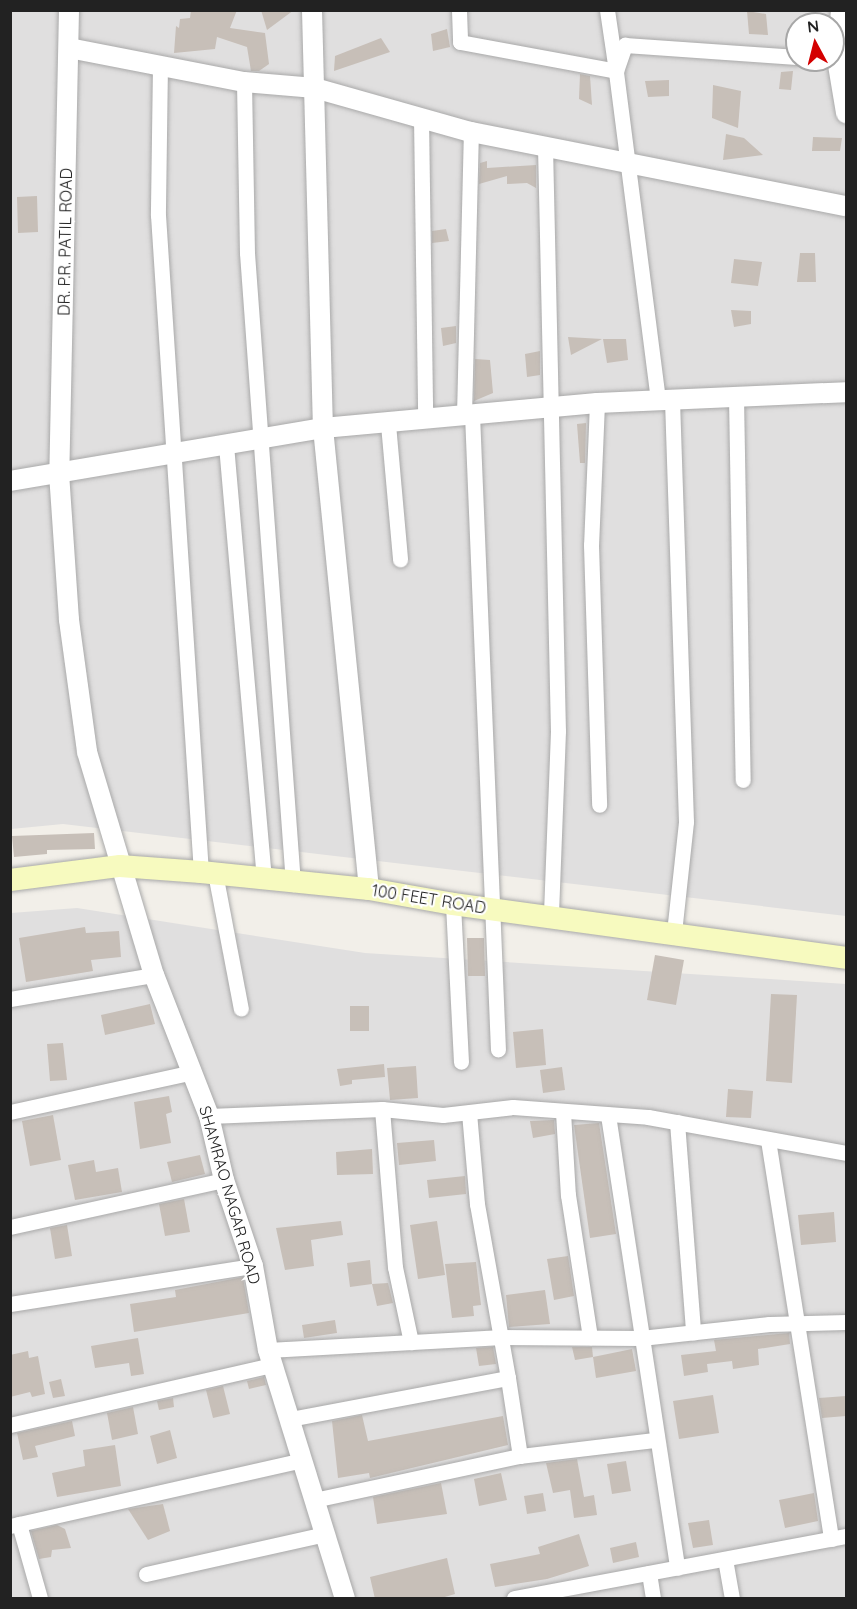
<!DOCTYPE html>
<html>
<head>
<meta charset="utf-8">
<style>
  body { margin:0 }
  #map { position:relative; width:857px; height:1609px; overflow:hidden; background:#f2efe9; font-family:Quicksand,sans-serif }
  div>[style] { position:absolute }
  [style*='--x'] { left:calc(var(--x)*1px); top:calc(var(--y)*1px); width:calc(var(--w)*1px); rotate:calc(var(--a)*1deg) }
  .residential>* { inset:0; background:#e0dfdf }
  .building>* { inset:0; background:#c7bfb8 }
  .roads { filter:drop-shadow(0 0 2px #a9a9a9) drop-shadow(0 0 2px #a9a9a9) }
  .minor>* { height:15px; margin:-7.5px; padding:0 7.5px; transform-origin:7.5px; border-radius:7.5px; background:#fff }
  .tertiary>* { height:20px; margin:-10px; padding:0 10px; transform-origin:10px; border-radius:10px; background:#fff }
  .secondary>* { height:22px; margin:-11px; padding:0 11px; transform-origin:11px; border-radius:11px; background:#f7fabf }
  span { translate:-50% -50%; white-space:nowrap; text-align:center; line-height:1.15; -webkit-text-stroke:4.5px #fff; paint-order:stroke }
  .street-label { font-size:16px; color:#222 }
  .frame { position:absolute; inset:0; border:12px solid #222; pointer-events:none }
  .north { position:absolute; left:785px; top:12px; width:60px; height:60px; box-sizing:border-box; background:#fff; border:2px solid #a7a7a7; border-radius:50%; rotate:353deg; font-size:16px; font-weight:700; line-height:24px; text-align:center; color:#222 }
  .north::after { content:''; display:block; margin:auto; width:21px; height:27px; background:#d40000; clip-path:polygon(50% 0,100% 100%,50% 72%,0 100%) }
</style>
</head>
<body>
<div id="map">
  <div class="residential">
    <i style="clip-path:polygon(evenodd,11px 11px,846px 11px,846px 916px,63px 824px,11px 829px,11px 11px,797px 24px,833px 24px,833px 60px,797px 60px,797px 24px)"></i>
    <i style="clip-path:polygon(77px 908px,365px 953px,846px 984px,846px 1598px,11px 1598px,11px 913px)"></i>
  </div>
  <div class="building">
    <i style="clip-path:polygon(191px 10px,237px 10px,230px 28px,265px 33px,269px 64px,259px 71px,251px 71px,247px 47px,217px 37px,215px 49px,174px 53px,176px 26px,179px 28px,180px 19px,190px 18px)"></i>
    <i style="clip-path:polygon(261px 10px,294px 10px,267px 30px)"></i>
    <i style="clip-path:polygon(747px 11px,766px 14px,768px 35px,749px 34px)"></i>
    <i style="clip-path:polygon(447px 29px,450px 47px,433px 51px,431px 34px)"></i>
    <i style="clip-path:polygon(381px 38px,390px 52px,334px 71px,335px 56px)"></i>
    <i style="clip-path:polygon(793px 71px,791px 90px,779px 89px,781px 72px)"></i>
    <i style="clip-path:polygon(580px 74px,590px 76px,592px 105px,579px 99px)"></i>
    <i style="clip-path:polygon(669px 80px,669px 96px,648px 97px,645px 81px)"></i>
    <i style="clip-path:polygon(713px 85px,741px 91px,738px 128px,712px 118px)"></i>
    <i style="clip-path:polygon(726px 134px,744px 138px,763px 155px,723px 160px)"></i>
    <i style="clip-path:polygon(813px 137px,842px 138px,840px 151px,812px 151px)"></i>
    <i style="clip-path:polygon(487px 161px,487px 168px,536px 165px,536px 188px,527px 183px,507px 184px,507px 176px,479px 184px,480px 163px)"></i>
    <i style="clip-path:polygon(37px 196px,38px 232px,18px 233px,17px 197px)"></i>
    <i style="clip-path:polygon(446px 229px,449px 241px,432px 243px,432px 231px)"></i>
    <i style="clip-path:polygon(800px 253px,815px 253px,816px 282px,797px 282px)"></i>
    <i style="clip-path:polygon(734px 259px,762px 262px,758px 286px,731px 283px)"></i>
    <i style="clip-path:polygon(731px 310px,751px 311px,751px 324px,734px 327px)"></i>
    <i style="clip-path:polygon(456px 326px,456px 343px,443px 346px,441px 328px)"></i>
    <i style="clip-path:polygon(568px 337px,602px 339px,571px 355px)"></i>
    <i style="clip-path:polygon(603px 339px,626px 339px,628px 360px,607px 363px)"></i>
    <i style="clip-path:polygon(540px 351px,540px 375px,527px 377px,525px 354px)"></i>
    <i style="clip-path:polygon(475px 359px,490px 360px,493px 393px,474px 401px)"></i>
    <i style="clip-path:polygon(586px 423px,585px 463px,580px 463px,577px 424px)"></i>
    <i style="clip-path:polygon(94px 833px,95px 849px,47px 850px,47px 854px,14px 857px,12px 836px)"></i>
    <i style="clip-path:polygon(85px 927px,86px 933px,119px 931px,121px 957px,91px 960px,93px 971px,26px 982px,19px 938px)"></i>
    <i style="clip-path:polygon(467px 938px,484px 938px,485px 976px,468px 976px)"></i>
    <i style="clip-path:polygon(655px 955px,684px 960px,676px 1005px,647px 1000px)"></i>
    <i style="clip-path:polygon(771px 994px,797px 995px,792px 1083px,766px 1081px)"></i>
    <i style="clip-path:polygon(150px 1004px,155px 1024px,105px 1035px,101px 1015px)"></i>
    <i style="clip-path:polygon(350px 1006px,369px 1006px,369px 1031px,350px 1031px)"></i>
    <i style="clip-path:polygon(543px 1029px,546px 1065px,516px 1068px,513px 1032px)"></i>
    <i style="clip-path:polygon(63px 1043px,67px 1080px,50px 1081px,47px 1044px)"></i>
    <i style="clip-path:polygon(384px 1064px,385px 1077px,352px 1080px,352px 1084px,340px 1086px,337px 1069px)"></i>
    <i style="clip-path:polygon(416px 1066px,418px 1098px,390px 1100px,387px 1068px)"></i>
    <i style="clip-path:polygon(562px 1067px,565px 1090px,543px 1093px,540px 1070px)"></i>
    <i style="clip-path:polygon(728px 1089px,753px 1091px,751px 1118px,726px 1117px)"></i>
    <i style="clip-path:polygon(169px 1096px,172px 1112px,166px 1114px,171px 1143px,140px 1149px,134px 1102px)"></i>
    <i style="clip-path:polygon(53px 1115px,61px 1160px,30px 1166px,22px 1121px)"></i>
    <i style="clip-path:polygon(554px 1120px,555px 1134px,533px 1138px,530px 1121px)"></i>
    <i style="clip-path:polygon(599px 1123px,616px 1234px,590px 1238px,574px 1125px)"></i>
    <i style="clip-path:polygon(434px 1140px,436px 1161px,399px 1165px,397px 1143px)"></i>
    <i style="clip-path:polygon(372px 1149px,373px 1174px,337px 1175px,336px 1152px)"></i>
    <i style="clip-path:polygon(200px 1155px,205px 1174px,172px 1182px,167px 1162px)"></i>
    <i style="clip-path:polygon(94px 1160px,96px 1172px,118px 1168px,122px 1192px,75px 1200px,68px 1165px)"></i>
    <i style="clip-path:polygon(465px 1176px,466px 1194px,429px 1198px,427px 1180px)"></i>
    <i style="clip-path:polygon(184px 1199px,190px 1232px,165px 1236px,159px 1204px)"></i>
    <i style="clip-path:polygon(834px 1212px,836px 1242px,801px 1245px,798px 1215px)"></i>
    <i style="clip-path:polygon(341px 1221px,343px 1235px,311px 1240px,314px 1266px,285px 1270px,276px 1228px)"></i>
    <i style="clip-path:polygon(437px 1221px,445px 1275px,418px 1279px,410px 1225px)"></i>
    <i style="clip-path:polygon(67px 1225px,72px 1256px,55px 1259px,50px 1228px)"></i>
    <i style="clip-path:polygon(568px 1256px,574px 1296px,554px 1300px,547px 1259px)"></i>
    <i style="clip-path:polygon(370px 1260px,372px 1284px,350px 1287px,347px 1263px)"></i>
    <i style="clip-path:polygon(476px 1262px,481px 1305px,473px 1306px,474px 1316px,452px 1318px,445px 1264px)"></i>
    <i style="clip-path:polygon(243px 1277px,249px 1313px,134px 1332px,130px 1304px,176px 1297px,175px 1290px)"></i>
    <i style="clip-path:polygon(388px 1283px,393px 1303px,377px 1306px,372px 1284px)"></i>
    <i style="clip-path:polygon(545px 1290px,550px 1324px,509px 1327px,506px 1295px)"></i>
    <i style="clip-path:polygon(335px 1320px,337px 1333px,304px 1338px,302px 1325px)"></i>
    <i style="clip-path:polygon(789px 1333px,790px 1344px,758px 1349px,759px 1365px,733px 1369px,732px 1361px,707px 1364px,708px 1372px,684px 1376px,681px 1355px,716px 1351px,714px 1340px)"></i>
    <i style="clip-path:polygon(138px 1338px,144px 1374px,131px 1376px,129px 1363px,95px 1368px,91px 1346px)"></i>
    <i style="clip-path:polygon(493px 1347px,496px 1364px,479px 1366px,476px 1348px)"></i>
    <i style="clip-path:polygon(572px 1347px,592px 1347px,593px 1357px,575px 1360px)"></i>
    <i style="clip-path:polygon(632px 1349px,636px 1371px,596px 1378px,593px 1357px)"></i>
    <i style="clip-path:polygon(28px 1351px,29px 1358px,38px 1356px,45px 1394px,32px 1397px,30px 1392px,10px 1397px,10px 1355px)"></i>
    <i style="clip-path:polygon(264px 1377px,266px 1385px,249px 1389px,247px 1381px)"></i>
    <i style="clip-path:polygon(61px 1379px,65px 1396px,53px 1398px,49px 1382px)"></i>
    <i style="clip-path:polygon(223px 1386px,230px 1414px,213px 1418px,206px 1390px)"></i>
    <i style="clip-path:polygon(713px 1395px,719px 1433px,679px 1439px,673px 1401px)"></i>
    <i style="clip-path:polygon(846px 1396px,846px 1416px,822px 1418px,819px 1398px)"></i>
    <i style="clip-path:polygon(173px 1398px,174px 1407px,159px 1410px,157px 1401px)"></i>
    <i style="clip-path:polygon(133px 1407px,138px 1434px,112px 1440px,107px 1413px)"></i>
    <i style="clip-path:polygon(362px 1415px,368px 1441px,503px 1416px,508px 1445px,370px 1478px,369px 1473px,338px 1478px,332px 1421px)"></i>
    <i style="clip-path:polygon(72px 1421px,75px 1436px,35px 1446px,38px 1457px,23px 1460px,17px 1433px)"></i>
    <i style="clip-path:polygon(170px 1430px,177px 1458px,157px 1464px,150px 1436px)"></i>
    <i style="clip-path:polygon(115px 1445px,121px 1486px,57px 1497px,52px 1473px,85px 1466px,83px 1450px)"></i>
    <i style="clip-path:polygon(577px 1459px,584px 1497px,594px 1495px,597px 1515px,574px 1518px,570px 1490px,553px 1493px,546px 1463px)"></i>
    <i style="clip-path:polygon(626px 1461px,631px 1491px,612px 1494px,607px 1464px)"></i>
    <i style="clip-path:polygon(501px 1473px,507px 1500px,479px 1506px,474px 1479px)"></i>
    <i style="clip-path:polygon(441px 1483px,447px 1514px,377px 1524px,373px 1497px)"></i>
    <i style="clip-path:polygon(543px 1493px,546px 1511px,527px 1514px,524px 1496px)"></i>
    <i style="clip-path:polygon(814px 1493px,818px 1521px,785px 1528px,779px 1500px)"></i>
    <i style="clip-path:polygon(163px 1504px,170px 1531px,148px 1540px,128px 1509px)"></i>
    <i style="clip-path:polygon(709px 1520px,713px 1545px,693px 1548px,688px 1523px)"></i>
    <i style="clip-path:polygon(57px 1525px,65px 1529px,71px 1548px,52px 1550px,51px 1557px,39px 1559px,31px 1531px)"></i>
    <i style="clip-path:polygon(579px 1534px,589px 1566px,547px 1579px,495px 1587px,490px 1564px,540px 1554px,538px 1547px)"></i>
    <i style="clip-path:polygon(636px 1542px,639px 1557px,613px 1563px,610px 1548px)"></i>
    <i style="clip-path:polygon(447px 1558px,455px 1594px,438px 1599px,375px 1599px,370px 1577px)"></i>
  </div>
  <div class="roads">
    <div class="minor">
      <i style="--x:459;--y:10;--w:32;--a:88"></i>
      <i style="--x:460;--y:42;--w:159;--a:10.5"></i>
      <i style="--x:616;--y:71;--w:62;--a:-98.4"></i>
      <i style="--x:160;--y:64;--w:151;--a:90.8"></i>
      <i style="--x:158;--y:215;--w:658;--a:86.26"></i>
      <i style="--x:244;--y:82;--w:171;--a:89"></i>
      <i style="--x:247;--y:253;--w:633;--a:85.83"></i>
      <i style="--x:421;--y:117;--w:303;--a:89.2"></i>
      <i style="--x:545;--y:146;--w:585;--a:88.73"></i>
      <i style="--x:558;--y:731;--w:186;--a:92.2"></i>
      <i style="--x:736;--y:397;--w:383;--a:89"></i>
      <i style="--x:658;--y:400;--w:332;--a:-97.3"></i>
      <i style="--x:616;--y:71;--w:28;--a:-71"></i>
      <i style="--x:625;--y:45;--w:172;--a:4"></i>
      <i style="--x:672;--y:400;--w:422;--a:88.1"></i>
      <i style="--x:686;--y:822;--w:112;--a:96.2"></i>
      <i style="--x:597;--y:403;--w:142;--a:92.4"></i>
      <i style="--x:591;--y:545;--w:260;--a:88.2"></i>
      <i style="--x:472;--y:414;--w:636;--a:87.66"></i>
      <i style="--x:464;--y:415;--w:283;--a:-88.6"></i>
      <i style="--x:388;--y:424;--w:136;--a:84.9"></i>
      <i style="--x:226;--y:445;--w:437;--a:85"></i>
      <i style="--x:215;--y:873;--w:138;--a:79.2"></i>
      <i style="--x:453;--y:904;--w:158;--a:87.1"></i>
      <i style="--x:10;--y:999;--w:146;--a:-9.5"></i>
      <i style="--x:382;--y:1109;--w:159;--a:85.3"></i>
      <i style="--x:395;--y:1267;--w:77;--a:78"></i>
      <i style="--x:10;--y:1112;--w:188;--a:-12.3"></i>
      <i style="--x:563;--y:1112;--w:83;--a:86.6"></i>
      <i style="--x:568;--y:1195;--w:144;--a:81.2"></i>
      <i style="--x:608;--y:1115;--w:458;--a:81.3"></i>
      <i style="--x:209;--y:1116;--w:173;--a:-2.3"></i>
      <i style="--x:382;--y:1109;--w:61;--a:5.6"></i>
      <i style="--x:443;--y:1115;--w:70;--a:-6.5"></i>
      <i style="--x:513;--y:1107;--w:135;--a:4.2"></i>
      <i style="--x:648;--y:1117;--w:201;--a:10.3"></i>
      <i style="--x:677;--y:1122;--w:211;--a:85.6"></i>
      <i style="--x:768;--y:1140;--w:404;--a:81"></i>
      <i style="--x:10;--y:1227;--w:219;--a:-12.4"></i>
      <i style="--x:10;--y:1304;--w:246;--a:-8.9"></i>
      <i style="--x:268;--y:1350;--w:230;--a:-3.2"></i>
      <i style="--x:498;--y:1337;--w:143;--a:0.4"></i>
      <i style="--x:641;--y:1338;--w:129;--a:-6.2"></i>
      <i style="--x:769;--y:1324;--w:77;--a:-1.5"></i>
      <i style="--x:508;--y:1378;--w:79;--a:81.3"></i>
      <i style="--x:290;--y:1419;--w:222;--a:-10.7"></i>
      <i style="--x:508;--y:1378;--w:177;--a:-100.1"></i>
      <i style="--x:477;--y:1204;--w:92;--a:-95"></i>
      <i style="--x:10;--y:1425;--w:270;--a:-12.9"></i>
      <i style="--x:314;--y:1500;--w:211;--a:-12.1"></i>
      <i style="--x:520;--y:1456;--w:136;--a:-6.8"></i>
      <i style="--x:19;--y:1524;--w:77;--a:74.2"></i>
      <i style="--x:10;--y:1526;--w:299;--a:-12.7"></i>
      <i style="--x:725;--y:1559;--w:40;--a:80"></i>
      <i style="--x:649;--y:1573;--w:25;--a:81"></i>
      <i style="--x:146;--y:1574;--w:183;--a:-12.6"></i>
      <i style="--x:514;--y:1598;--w:338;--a:-10.6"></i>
    </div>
    <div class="tertiary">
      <i style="--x:69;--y:10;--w:463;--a:91.2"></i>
      <i style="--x:59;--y:473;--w:147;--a:86.1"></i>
      <i style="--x:69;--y:620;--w:133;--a:82.2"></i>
      <i style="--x:87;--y:752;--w:233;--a:73.3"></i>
      <i style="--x:154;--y:975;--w:151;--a:68.7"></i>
      <i style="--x:209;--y:1116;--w:66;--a:76.8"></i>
      <i style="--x:224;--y:1180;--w:91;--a:71.4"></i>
      <i style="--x:253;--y:1266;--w:85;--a:79.9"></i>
      <i style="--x:268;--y:1350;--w:260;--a:72.8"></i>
      <i style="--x:312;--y:10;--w:418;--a:88.5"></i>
      <i style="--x:323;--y:428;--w:463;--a:84.3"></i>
      <i style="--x:841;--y:10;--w:49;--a:94.7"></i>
      <i style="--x:837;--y:59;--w:55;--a:80.5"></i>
      <i style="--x:69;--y:48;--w:178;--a:11"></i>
      <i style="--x:244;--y:82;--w:71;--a:4.8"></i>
      <i style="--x:315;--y:88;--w:162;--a:15.8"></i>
      <i style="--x:471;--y:132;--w:382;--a:11.2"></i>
      <i style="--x:10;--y:481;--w:317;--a:-9.6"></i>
      <i style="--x:323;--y:428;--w:275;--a:-5.2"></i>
      <i style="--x:597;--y:403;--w:249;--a:-2.5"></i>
    </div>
    <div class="secondary">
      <i style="--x:10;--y:880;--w:111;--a:-7.3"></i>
      <i style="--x:120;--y:866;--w:81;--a:4.2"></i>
      <i style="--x:201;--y:872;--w:169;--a:5.8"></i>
      <i style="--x:369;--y:889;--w:85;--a:10.1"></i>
      <i style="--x:453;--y:904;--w:397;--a:7.8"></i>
    </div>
  </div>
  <div class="street-label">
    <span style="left:65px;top:242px;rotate:-89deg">DR. P.R. PATIL ROAD</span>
    <span style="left:429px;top:899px;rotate:9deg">100 FEET ROAD</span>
    <span style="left:230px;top:1195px;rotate:74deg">SHAMRAO NAGAR ROAD</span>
  </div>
  <div class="frame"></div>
  <div class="north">N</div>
</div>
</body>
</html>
